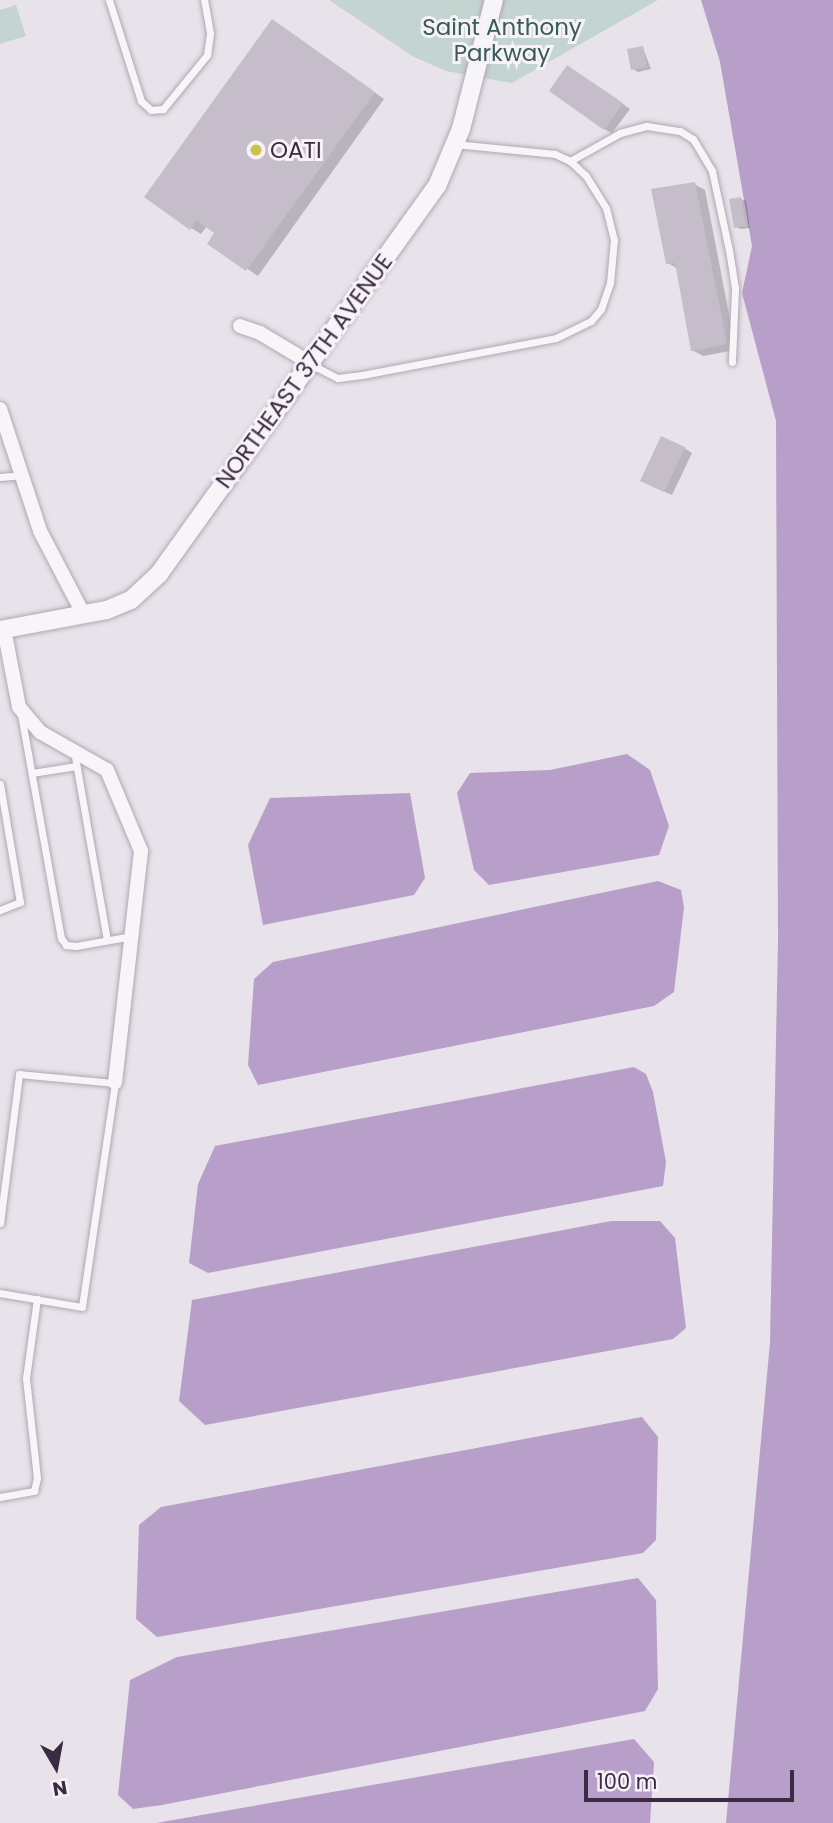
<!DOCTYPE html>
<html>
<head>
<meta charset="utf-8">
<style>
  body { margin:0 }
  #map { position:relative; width:833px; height:1823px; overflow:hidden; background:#e8e2ea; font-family:Poppins,sans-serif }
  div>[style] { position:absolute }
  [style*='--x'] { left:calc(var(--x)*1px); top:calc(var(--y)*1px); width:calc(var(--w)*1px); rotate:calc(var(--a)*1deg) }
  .green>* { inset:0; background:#c4d4d1 }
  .water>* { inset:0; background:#b89fc9 }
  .shadow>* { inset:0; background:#0003 }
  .building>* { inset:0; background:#c6bdca }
  .roads { filter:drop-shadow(0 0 2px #b1a7b4) drop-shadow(0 0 2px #b1a7b4) }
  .service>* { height:7px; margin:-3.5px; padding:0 3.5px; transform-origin:3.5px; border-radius:3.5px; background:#f8f5f9 }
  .minor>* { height:14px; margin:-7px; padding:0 7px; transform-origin:7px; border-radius:7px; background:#f8f5f9 }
  .tertiary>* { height:18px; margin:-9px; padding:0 9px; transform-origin:9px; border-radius:9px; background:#f8f5f9 }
  .dots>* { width:19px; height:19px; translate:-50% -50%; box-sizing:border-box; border:4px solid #f6f2f8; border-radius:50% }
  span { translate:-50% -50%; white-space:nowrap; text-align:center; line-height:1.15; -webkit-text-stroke:6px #f6f2f8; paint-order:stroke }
  .park-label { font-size:23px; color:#385d59 }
  .poi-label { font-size:23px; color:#3b2b42 }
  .left { translate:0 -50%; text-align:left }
  .street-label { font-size:23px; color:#3b2b42 }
  .north { position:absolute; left:21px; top:1732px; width:70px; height:70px; -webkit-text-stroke:5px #f6f2f8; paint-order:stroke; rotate:170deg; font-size:19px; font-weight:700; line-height:28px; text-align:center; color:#3b2b42 }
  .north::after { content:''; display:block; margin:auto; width:24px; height:32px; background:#3b2b42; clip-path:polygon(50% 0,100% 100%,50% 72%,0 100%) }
  .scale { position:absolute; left:584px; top:1770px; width:210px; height:32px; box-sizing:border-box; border:4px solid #3b2b42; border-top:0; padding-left:9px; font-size:21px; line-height:24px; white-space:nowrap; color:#3b2b42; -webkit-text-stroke:5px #f6f2f8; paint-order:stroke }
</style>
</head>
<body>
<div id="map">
  <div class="green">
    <i style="clip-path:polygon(329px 0,658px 0,512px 83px,446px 71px,414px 57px)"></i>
    <i style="clip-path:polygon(16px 5px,26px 36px,0 44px,0 10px)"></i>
  </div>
  <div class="water">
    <i style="clip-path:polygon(701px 0,833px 0,833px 1823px,726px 1823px,770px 1342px,778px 940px,776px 421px,742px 293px,752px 246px,720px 62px)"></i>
    <i style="clip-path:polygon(627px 754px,650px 770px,669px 826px,659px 855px,489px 885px,474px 870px,457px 793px,470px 773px,550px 770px)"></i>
    <i style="clip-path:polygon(410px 793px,425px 878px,414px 895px,263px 925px,248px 845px,270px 798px)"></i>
    <i style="clip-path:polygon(658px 881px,681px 890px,684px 907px,674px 992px,654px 1006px,258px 1085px,248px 1065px,254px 979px,273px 962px)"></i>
    <i style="clip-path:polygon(634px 1067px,646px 1074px,653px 1092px,666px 1162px,663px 1186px,208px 1273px,189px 1263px,198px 1184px,215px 1146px)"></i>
    <i style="clip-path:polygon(611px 1221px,660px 1221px,675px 1238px,686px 1328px,673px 1339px,205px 1425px,179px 1401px,192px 1300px)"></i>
    <i style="clip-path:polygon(642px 1417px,658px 1437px,656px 1540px,643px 1553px,157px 1637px,136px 1619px,139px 1525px,161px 1507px)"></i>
    <i style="clip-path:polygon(638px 1578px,656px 1600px,658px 1689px,645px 1711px,162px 1805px,133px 1809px,118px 1795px,130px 1680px,177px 1657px)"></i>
    <i style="clip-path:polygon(634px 1739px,654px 1762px,650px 1823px,156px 1823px)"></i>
  </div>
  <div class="shadow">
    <i style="clip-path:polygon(283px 27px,384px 99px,258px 276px,210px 243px,217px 233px,207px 226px,201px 234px,191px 228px)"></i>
    <i style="clip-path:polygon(643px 48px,651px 69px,638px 72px,633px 69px)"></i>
    <i style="clip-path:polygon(575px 71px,630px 109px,612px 133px,604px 129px)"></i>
    <i style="clip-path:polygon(694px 184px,705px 190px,736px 350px,703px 356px,692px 350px,678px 269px,668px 263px)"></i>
    <i style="clip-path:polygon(741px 199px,746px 201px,750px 228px,741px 229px,736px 227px)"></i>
    <i style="clip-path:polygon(684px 448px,692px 453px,672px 495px,650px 485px)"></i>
  </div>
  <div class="building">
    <i style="clip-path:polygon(272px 19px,375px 92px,246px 271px,207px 244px,214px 233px,196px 220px,190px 230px,144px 197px)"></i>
    <i style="clip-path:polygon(643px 46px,647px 67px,631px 70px,627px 49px)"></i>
    <i style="clip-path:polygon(567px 65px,623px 103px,604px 130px,549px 91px)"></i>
    <i style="clip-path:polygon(695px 182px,727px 344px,691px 351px,675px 263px,666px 264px,651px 189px)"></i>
    <i style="clip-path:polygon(741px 197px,746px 226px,734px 228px,729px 199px)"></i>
    <i style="clip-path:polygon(661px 436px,685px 447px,664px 492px,640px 481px)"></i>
  </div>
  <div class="roads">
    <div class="service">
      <i style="--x:109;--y:0;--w:106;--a:72.4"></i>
      <i style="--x:141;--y:101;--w:13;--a:42"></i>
      <i style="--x:151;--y:110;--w:12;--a:-5"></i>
      <i style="--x:163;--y:109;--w:70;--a:-50.8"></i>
      <i style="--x:207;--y:55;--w:22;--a:-82"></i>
      <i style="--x:210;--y:33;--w:34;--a:-100"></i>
      <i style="--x:570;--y:161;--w:57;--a:-29.2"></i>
      <i style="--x:620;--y:133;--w:28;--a:-15"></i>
      <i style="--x:647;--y:126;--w:33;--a:9"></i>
      <i style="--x:680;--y:131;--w:15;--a:32"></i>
      <i style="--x:693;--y:139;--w:37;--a:59"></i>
      <i style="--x:712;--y:171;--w:81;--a:77.9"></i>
      <i style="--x:729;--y:250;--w:39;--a:81"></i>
      <i style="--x:735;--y:289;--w:73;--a:92.4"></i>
      <i style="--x:310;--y:364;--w:31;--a:27"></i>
      <i style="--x:338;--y:378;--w:24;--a:-7"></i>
      <i style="--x:362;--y:375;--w:197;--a:-10.8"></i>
      <i style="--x:556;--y:338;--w:39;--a:-26"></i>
      <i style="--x:591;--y:321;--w:16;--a:-50"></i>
      <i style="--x:601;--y:309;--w:28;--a:-71"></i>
      <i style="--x:610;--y:283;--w:43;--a:-84.7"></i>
      <i style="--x:614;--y:240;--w:33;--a:-104"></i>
      <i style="--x:606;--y:208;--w:39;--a:-122"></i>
      <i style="--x:585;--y:175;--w:21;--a:-137"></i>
      <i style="--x:570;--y:161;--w:17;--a:-155"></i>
      <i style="--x:555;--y:154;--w:100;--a:-174.3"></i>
      <i style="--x:0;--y:477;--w:21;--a:-5"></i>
      <i style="--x:21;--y:714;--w:228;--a:79.9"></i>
      <i style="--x:61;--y:938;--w:9;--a:54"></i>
      <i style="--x:66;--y:945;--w:10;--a:6"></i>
      <i style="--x:76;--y:946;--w:57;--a:-10.1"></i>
      <i style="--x:74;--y:751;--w:192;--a:80.1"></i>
      <i style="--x:32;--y:773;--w:45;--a:-9"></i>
      <i style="--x:0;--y:784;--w:120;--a:80.4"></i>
      <i style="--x:20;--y:902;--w:22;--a:158"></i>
      <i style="--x:0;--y:1223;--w:150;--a:-82.7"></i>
      <i style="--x:19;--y:1074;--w:96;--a:5.4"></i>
      <i style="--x:115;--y:1083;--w:226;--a:98.4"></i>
      <i style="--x:82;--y:1307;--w:83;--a:-170.3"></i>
      <i style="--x:0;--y:1497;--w:35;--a:-10"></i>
      <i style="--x:34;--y:1491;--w:13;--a:-77"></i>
      <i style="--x:37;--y:1478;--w:101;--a:-96.3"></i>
      <i style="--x:26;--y:1378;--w:80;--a:-82.1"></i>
    </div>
    <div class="minor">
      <i style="--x:240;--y:326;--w:21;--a:19"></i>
      <i style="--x:260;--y:333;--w:58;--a:31"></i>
      <i style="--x:0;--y:409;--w:128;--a:71.8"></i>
      <i style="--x:40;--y:531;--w:95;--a:62.4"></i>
      <i style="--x:4;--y:629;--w:79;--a:79.1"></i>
      <i style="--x:19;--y:707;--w:33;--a:50"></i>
      <i style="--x:40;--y:732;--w:77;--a:29.6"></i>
      <i style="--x:107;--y:770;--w:88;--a:67.2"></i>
      <i style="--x:141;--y:851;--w:233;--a:96.4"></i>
    </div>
    <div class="tertiary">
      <i style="--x:0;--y:630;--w:109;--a:-10.6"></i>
      <i style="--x:107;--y:610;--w:26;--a:-23"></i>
      <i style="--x:131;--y:600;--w:38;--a:-43"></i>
      <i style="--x:159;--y:574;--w:477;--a:-54.4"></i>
      <i style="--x:437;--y:186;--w:62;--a:-67.2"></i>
      <i style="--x:461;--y:129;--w:133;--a:-75.7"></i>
    </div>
  </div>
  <div class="dots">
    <i style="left:256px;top:150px;background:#cbc24b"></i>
  </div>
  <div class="park-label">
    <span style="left:502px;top:40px">Saint Anthony<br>Parkway</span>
  </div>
  <div class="poi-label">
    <span class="left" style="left:270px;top:150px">OATI</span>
  </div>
  <div class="street-label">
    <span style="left:304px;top:371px;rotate:-54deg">NORTHEAST 37TH AVENUE</span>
  </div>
  <div class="north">N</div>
  <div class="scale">100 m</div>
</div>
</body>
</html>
